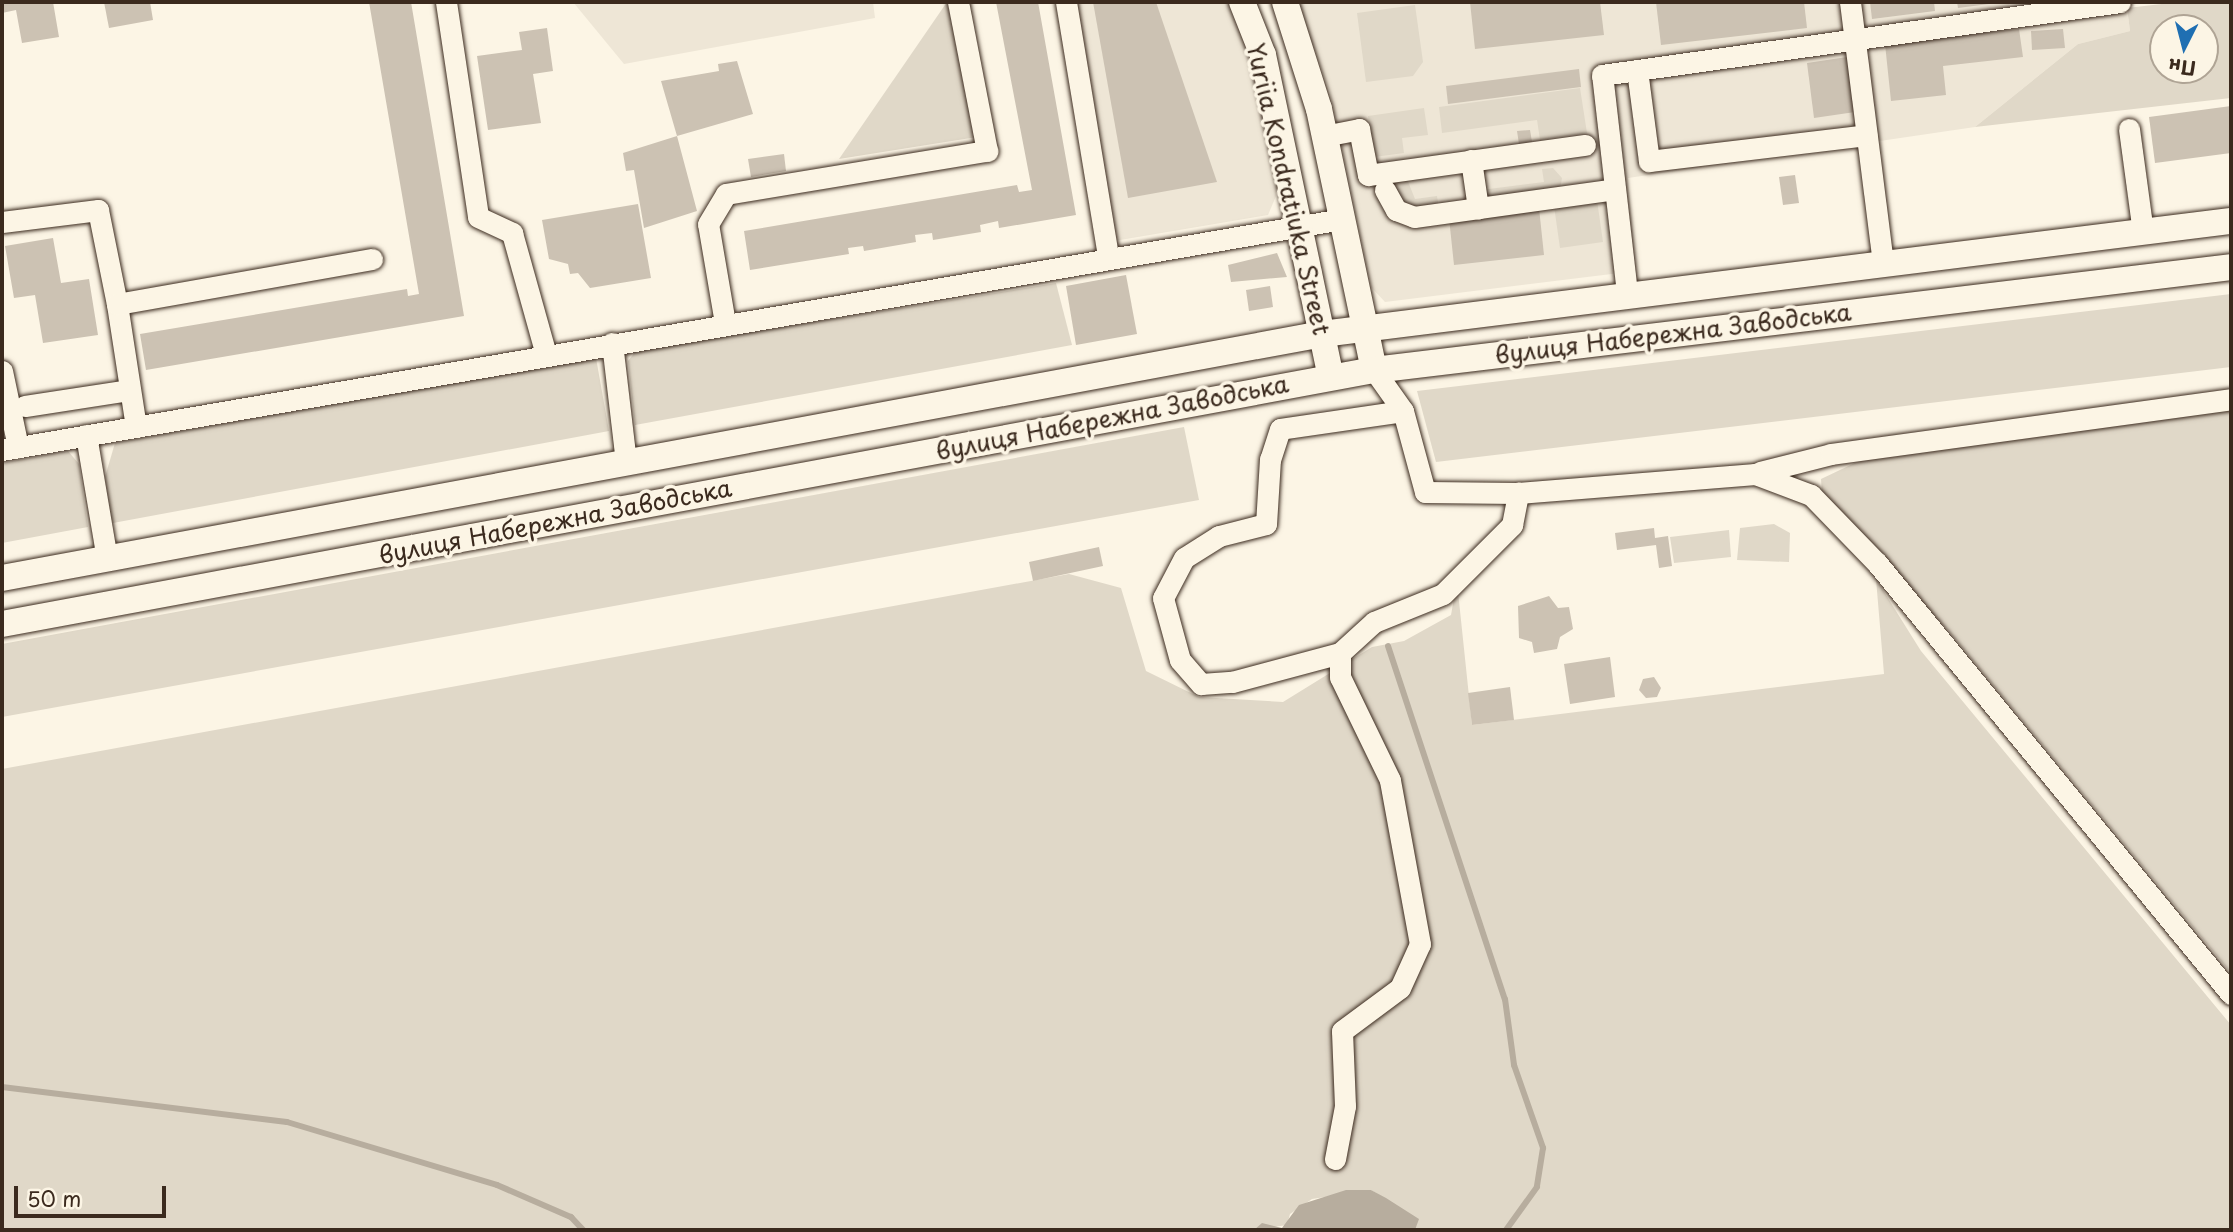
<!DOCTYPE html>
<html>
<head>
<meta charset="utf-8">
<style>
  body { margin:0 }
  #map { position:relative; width:2233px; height:1232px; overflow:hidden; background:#fcf5e5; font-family:"Playpen Sans",sans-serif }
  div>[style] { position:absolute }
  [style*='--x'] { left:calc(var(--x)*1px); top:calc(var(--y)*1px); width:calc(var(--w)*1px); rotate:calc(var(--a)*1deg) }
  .built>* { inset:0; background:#eee6d6 }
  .green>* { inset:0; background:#e0d8c8 }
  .water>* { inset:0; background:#b7ad9e }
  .stream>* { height:6px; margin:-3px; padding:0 3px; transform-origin:3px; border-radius:3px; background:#b7ad9e }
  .building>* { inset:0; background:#ccc2b3 }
  .roads { filter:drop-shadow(0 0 2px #3b2a1e) drop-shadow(0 0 2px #3b2a1e) }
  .minor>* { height:21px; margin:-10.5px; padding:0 10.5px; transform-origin:10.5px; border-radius:10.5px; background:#fcf5e5 }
  .major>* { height:26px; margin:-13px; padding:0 13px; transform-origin:13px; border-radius:13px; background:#fcf5e5 }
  span { translate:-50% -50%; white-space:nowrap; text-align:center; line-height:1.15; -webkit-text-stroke:7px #fcf5e5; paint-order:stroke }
  .street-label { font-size:24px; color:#3b2a1e }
  .frame { position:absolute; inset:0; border:4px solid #3b2a1e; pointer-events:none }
  .north { position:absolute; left:2149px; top:14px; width:70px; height:70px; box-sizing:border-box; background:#fcf5e5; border:2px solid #afa495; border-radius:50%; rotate:186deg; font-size:19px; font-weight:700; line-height:28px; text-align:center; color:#3b2a1e }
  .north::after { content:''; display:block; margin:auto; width:24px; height:32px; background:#1f6fb2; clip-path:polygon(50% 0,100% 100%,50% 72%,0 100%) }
  .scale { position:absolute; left:14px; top:1186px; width:152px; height:32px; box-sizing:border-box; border:4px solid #3b2a1e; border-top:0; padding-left:9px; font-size:21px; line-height:24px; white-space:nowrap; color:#3b2a1e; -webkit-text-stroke:5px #fcf5e5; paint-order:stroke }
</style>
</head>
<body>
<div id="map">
  <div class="built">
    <i style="clip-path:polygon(573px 2px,873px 2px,875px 18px,624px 64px)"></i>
    <i style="clip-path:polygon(1074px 2px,1229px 2px,1252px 58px,1279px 189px,1268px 215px,1114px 241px)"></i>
    <i style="clip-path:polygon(1297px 2px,2009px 2px,2012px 23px,2127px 8px,2130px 31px,2078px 44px,1975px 127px,1628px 178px,1636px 271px,1385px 302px,1371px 287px,1330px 92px)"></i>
  </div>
  <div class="green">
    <i style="clip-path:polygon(947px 2px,977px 137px,839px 159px)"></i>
    <i style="clip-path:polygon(evenodd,2179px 2px,2231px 2px,2231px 98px,1975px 127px,2078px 44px,2130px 31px,2127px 8px,2179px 2px,2163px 28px,2205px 28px,2205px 70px,2163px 70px,2163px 28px)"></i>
    <i style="clip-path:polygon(1415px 5px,1423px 62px,1413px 76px,1366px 82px,1357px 13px)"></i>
    <i style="clip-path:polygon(1580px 88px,1587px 133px,1540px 140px,1537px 120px,1442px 133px,1439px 107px)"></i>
    <i style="clip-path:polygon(1424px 108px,1428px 135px,1402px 138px,1404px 153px,1374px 157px,1368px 116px)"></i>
    <i style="clip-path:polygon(1553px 168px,1562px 178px,1560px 189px,1483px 202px,1481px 190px,1544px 182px,1542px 169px)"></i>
    <i style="clip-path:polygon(1407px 179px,1415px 199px,1437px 196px,1439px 208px,1410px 210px,1395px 195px,1397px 182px)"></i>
    <i style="clip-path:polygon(1597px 200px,1603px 242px,1560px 248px,1554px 206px)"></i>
    <i style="clip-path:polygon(1056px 283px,1072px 345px,635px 425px,628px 361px,636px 351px)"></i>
    <i style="clip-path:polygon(2231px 294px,2231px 367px,1436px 462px,1417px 391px)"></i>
    <i style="clip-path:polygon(596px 358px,609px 431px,113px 523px,111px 518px,105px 477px,115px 443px)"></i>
    <i style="clip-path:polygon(2231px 407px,2231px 973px,1948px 630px,1822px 494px,1821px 479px,1880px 451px)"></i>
    <i style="clip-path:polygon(1184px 427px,1199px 500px,2px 717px,2px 644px)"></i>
    <i style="clip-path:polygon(68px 451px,79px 464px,88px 527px,2px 543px,2px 463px)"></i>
    <i style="clip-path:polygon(1774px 524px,1790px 533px,1789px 562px,1737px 560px,1740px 528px)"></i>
    <i style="clip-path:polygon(1729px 530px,1731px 557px,1674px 563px,1670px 537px)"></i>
    <i style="clip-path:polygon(1069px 574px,1121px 588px,1146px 671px,1199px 697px,1283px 702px,1372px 647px,1404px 641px,1451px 615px,1457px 582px,1472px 725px,1884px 674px,1876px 579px,1921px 651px,2231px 1025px,2231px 1230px,1415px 1230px,1418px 1219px,1371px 1190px,1312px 1199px,1290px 1214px,1287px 1225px,1254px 1230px,2px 1230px,2px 769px)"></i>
  </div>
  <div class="water">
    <i style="clip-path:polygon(1346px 1190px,1371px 1190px,1386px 1198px,1419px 1219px,1415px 1230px,1254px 1230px,1262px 1223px,1282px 1228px,1299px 1205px)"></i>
  </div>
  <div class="stream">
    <i style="--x:1388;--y:646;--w:372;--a:71.7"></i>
    <i style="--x:1505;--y:999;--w:67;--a:82.2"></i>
    <i style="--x:1514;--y:1065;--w:88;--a:70.7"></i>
    <i style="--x:1543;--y:1148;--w:39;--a:99"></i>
    <i style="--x:1537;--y:1187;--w:53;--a:125.8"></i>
    <i style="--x:2;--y:1087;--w:287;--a:7"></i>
    <i style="--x:287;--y:1122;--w:219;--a:16.7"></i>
    <i style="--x:497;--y:1185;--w:81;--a:23.4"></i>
    <i style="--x:571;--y:1217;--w:18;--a:47"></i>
  </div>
  <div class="building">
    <i style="clip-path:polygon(2px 2px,53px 2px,59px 37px,22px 43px,16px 10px,2px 13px)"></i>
    <i style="clip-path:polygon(104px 2px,150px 2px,153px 20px,109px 28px)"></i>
    <i style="clip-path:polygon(369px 2px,411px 2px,464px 316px,146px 370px,140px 334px,407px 289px,408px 296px,419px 294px)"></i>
    <i style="clip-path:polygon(996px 2px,1038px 2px,1076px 215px,999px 228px,998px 221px,980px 225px,981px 232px,933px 240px,932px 233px,915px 235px,916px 242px,864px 251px,863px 246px,848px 248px,849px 254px,750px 270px,744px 231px,1017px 185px,1019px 192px,1032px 190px)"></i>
    <i style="clip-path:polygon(1093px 2px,1156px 2px,1217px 182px,1128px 198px)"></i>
    <i style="clip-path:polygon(1470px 2px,1600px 2px,1604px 35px,1475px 49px)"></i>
    <i style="clip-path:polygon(1656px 2px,1804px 2px,1807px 28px,1661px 45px)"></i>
    <i style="clip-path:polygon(1870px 2px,1934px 2px,1935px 11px,1872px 19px)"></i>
    <i style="clip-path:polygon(1957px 2px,1989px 2px,1989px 4px,1958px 8px)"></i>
    <i style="clip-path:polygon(547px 28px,553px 71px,533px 74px,541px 123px,488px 130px,477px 56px,522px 50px,519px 32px)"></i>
    <i style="clip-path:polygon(2019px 29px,2023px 57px,1943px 66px,1946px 95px,1891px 101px,1885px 44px)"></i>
    <i style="clip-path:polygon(2063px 29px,2065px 48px,2032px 50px,2031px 31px)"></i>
    <i style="clip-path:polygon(1847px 57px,1855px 112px,1814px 118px,1807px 63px)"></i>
    <i style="clip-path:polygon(737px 61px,753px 114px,677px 136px,661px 81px,719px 71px,718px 64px)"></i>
    <i style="clip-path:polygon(1579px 69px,1581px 87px,1448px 104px,1446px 86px)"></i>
    <i style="clip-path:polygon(2231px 106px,2231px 153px,2155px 163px,2149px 117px)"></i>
    <i style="clip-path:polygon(1530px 130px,1532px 142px,1519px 144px,1517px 131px)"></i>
    <i style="clip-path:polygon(677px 136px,697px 211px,644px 228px,634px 170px,626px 171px,623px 153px)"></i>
    <i style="clip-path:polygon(784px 154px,786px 171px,751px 177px,748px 159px)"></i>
    <i style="clip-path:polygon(1795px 175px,1799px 203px,1783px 205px,1779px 177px)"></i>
    <i style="clip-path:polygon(638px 204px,651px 278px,590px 288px,578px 273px,570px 274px,568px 264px,549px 259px,542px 220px)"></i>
    <i style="clip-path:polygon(1539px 208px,1544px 255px,1454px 265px,1449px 218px)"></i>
    <i style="clip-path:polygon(53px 238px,61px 283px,89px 279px,98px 335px,43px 343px,35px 295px,14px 298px,5px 246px)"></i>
    <i style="clip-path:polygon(1277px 253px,1287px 277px,1231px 282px,1228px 265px)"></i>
    <i style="clip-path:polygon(1126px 275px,1137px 334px,1076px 345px,1066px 286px)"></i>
    <i style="clip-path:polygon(1270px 286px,1273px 307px,1249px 311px,1246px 290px)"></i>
    <i style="clip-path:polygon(1654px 528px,1655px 538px,1668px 536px,1672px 566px,1659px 568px,1656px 545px,1617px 550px,1615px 533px)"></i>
    <i style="clip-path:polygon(1099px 547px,1103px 566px,1033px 581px,1029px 562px)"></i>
    <i style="clip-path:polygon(1549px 596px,1558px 608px,1569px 607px,1573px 629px,1560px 637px,1557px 649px,1534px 653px,1532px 642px,1519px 638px,1518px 606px)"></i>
    <i style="clip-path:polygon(1610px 657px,1615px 697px,1570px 704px,1564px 664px)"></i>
    <i style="clip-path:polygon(1654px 677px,1661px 688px,1657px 697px,1646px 698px,1639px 690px,1643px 679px)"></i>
    <i style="clip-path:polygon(1510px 687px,1514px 720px,1472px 725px,1468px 693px)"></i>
  </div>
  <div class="roads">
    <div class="minor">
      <i style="--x:446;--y:2;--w:217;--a:81.5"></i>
      <i style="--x:478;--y:217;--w:38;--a:25"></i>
      <i style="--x:512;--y:233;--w:127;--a:74.4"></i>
      <i style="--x:1066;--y:2;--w:257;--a:80.6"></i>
      <i style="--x:1850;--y:2;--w:264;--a:82.8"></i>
      <i style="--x:1637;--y:70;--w:92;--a:82.5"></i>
      <i style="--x:1649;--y:161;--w:219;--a:-6.8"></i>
      <i style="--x:2129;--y:129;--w:104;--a:82.3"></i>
      <i style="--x:1324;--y:136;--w:36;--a:-11"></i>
      <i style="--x:1359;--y:129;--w:47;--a:78.9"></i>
      <i style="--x:1368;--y:175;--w:219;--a:-7.9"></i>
      <i style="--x:1471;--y:160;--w:49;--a:81.7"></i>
      <i style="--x:1385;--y:190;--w:23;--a:61"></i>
      <i style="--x:1396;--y:210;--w:19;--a:21"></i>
      <i style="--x:1414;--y:217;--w:203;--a:-7.9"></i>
      <i style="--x:2;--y:222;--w:97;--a:-7.1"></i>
      <i style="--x:98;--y:210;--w:96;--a:78.6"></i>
      <i style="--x:1627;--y:293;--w:219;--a:-96.5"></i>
      <i style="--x:1602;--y:75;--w:523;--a:-8.02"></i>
      <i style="--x:725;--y:323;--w:100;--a:-99.7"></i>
      <i style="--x:708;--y:224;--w:35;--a:-59"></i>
      <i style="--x:726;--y:194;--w:265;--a:-9.4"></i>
      <i style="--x:987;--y:151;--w:152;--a:-101"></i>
      <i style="--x:612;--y:343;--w:120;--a:83.3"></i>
      <i style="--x:1374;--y:370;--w:50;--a:54.7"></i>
      <i style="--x:1403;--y:411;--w:84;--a:74.8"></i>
      <i style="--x:1425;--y:492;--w:93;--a:0.6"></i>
      <i style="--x:1518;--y:493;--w:238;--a:-4.6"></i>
      <i style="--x:1755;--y:474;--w:60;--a:20.6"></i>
      <i style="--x:1811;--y:495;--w:95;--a:45.9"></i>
      <i style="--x:1877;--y:563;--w:558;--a:50.6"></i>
      <i style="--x:2;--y:371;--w:78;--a:78.1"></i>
      <i style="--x:25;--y:406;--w:106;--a:-8.7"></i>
      <i style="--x:1403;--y:411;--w:124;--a:171.7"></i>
      <i style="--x:1280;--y:429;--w:32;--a:108"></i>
      <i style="--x:1270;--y:459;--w:65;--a:93.5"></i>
      <i style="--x:1266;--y:524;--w:49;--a:165.7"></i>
      <i style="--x:1219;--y:536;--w:41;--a:147.8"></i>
      <i style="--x:1184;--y:558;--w:45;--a:117.7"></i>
      <i style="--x:1163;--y:598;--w:64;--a:74.7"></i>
      <i style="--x:1180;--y:660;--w:32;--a:49"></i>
      <i style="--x:1201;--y:684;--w:31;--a:-4"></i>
      <i style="--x:1232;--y:682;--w:112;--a:-15"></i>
      <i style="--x:1340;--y:653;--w:46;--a:-42.4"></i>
      <i style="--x:1374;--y:622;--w:74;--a:-22.1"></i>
      <i style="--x:1443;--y:594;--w:98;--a:-45"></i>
      <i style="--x:1512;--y:525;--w:33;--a:-79"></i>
      <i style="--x:136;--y:427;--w:124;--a:-98.8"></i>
      <i style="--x:117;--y:304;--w:259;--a:-10"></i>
      <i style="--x:86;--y:435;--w:126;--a:80.4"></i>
      <i style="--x:2;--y:450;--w:1360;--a:-9.78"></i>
      <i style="--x:1760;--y:472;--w:73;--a:-14.2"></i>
      <i style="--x:1831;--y:454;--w:404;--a:-7.8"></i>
      <i style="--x:1335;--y:1159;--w:54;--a:-79.3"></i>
      <i style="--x:1345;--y:1106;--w:75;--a:-92.3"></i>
      <i style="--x:1342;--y:1031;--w:72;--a:-36.6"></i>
      <i style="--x:1400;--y:988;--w:48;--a:-65.6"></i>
      <i style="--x:1420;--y:944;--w:167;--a:-100.4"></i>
      <i style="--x:1390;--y:780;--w:114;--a:-115.9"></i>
      <i style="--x:1340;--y:677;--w:24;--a:-90"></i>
    </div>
    <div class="major">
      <i style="--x:1242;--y:2;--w:57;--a:68.4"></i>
      <i style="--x:1263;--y:55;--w:329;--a:78.1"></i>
      <i style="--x:1285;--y:2;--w:112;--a:72.4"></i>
      <i style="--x:1319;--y:109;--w:267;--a:78.1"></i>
      <i style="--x:2;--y:578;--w:1342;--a:-10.47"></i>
      <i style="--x:1322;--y:334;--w:916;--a:-7.09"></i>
      <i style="--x:2;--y:624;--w:1395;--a:-10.49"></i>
      <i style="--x:1374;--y:370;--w:863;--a:-6.85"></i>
    </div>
  </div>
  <div class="street-label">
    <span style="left:1289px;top:189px;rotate:77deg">Yuriia Kondratiuka Street</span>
    <span style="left:1673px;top:333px;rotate:-7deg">вулиця Набережна Заводська</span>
    <span style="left:1112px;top:417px;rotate:-11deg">вулиця Набережна Заводська</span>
    <span style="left:555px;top:521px;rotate:-11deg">вулиця Набережна Заводська</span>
  </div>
  <div class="frame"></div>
  <div class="north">Пн</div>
  <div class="scale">50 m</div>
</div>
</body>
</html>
